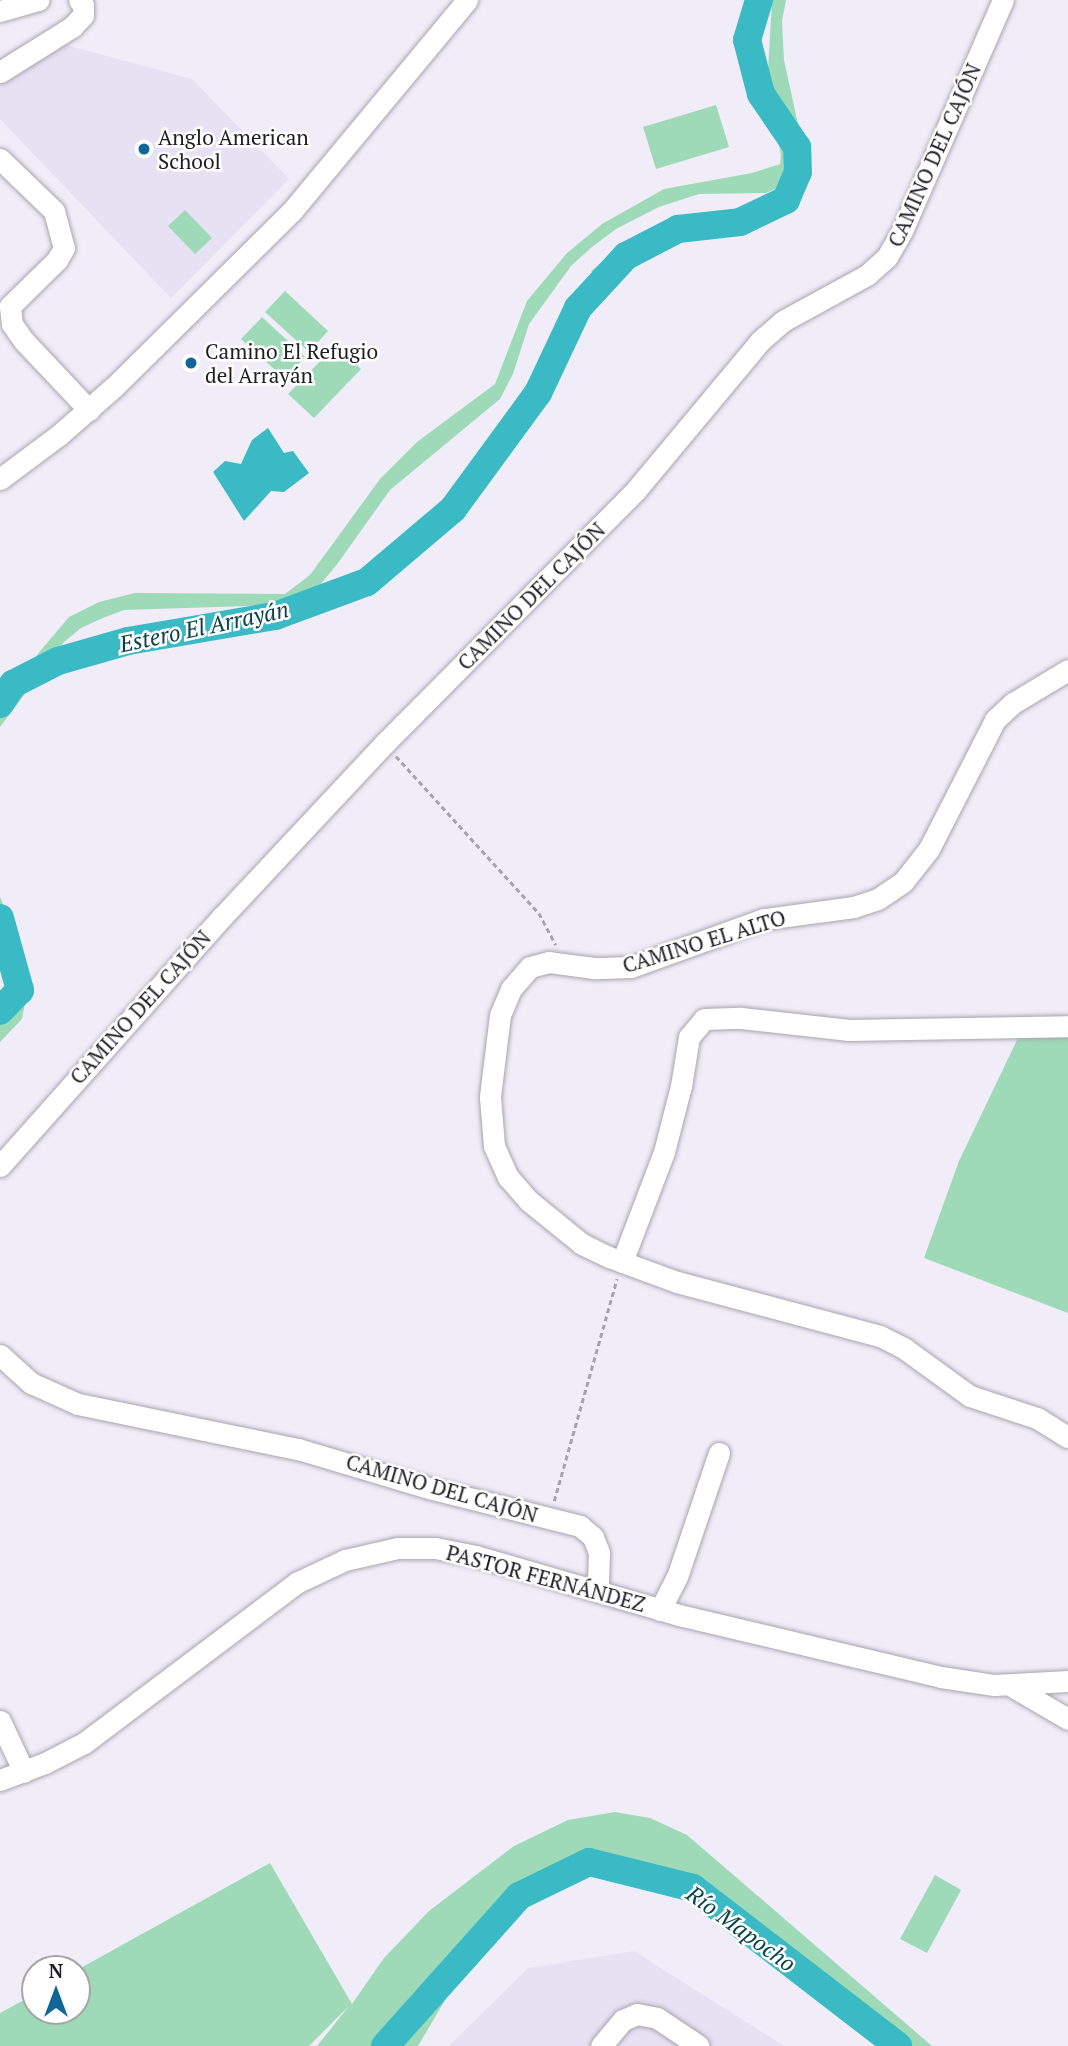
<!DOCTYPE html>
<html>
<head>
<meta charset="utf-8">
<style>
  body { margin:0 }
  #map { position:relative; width:1068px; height:2046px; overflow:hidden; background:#f0edf8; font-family:"PT Serif",serif }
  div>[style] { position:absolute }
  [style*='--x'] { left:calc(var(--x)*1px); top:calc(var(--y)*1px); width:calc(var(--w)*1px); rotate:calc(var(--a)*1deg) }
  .built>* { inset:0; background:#e6e1f3 }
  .green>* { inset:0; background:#9edab7 }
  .water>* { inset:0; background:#39bac4 }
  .river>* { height:28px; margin:-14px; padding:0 14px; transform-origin:14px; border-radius:14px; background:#39bac4 }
  .path>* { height:2.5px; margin-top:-1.25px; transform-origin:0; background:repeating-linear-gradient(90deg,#a6a3ac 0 5px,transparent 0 8.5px) }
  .roads { filter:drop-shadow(0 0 2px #a7a5af) drop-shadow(0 0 2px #a7a5af) }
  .minor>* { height:21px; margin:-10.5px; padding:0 10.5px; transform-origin:10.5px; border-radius:10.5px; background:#fff }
  .dots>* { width:19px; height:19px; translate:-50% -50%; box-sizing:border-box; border:4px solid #fff; border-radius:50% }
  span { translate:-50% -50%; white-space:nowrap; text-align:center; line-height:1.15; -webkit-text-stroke:5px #fff; paint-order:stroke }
  .poi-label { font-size:21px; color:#1e1d21 }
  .left { translate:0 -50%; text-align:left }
  .street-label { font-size:21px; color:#1e1d21 }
  .water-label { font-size:23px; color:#094347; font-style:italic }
  .north { position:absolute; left:21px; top:1955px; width:70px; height:70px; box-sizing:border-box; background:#fff; border:2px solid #a5a5a6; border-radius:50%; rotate:0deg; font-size:19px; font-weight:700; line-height:28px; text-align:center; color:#1e1d21 }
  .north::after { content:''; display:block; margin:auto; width:24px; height:32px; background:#106697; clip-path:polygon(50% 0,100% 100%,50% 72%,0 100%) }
</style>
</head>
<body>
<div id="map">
  <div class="built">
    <i style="clip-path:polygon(62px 44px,192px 79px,289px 179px,171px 298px,0 119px,0 85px)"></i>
    <i style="clip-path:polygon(634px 1951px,784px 2046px,449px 2046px,528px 1968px)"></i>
  </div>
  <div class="green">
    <i style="clip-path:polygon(772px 0,786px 0,782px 21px,784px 60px,804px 152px,802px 164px,795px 174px,782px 186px,766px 193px,699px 194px,659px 207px,616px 229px,592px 247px,571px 266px,529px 324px,513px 374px,500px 399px,390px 490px,338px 563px,306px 602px,280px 605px,124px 610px,103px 618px,81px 628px,64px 642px,0 727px,0 704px,41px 650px,69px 617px,99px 602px,135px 593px,285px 594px,310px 575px,380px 479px,417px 442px,495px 384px,527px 301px,567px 253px,602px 224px,664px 189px,752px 173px,780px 164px,781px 155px,767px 88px)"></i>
    <i style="clip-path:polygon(716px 105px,729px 147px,656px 169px,643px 127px)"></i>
    <i style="clip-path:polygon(185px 210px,212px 238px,195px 254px,168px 226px)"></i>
    <i style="clip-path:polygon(632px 238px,646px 256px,605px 289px,591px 271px)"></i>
    <i style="clip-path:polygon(285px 291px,328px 331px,309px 352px,265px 312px)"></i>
    <i style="clip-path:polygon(262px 317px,305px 357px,285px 379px,241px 339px)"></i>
    <i style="clip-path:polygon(336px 345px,361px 369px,314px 418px,288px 394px)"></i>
    <i style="clip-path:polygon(0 897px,19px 940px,29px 981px,22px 1019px,0 1042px,0 1022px,10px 1009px,13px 998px,14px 966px,0 934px)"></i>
    <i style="clip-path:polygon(1068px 1031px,1068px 1313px,924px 1258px,959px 1161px,1019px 1036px)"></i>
    <i style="clip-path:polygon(615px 1812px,650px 1818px,687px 1835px,932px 2046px,881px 2046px,750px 1935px,680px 1890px,631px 1874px,599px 1871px,554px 1877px,528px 1891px,470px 1958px,418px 2046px,317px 2046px,349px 2006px,309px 2046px,0 2046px,0 2013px,35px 1994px,35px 2011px,77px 2011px,77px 1970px,270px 1863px,352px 2004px,384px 1958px,429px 1911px,514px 1846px,568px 1820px)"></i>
    <i style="clip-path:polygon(935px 1875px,961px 1890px,927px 1953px,900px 1939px)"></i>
  </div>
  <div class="water">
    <i style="clip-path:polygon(268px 428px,284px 453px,293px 451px,309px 473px,284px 492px,271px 491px,244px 521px,213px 472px,225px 461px,241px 464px,252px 440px)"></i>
  </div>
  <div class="river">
    <i style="--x:0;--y:704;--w:24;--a:-57"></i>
    <i style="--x:13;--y:684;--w:51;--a:-27.1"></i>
    <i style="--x:58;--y:661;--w:73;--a:-15.9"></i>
    <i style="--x:128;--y:641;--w:149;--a:-9.7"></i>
    <i style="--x:275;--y:616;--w:98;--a:-20.3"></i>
    <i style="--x:367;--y:582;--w:113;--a:-40.3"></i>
    <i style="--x:453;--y:509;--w:144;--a:-53.8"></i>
    <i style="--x:538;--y:393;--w:94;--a:-64.8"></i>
    <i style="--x:578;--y:308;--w:71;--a:-47.3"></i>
    <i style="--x:626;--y:256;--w:59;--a:-27.4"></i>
    <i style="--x:678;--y:229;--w:62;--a:-6.4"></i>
    <i style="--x:740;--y:222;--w:51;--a:-25.6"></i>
    <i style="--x:786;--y:200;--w:30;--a:-67"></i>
    <i style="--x:798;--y:172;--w:25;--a:-92"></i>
    <i style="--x:797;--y:147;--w:64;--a:-124.2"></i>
    <i style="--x:761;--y:94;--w:56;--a:-104.5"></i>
    <i style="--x:747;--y:40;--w:42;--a:-73.3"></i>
    <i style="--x:0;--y:918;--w:75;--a:74.5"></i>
    <i style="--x:20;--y:990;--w:29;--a:134"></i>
    <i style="--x:385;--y:2046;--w:201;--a:-48.2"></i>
    <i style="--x:519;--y:1896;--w:78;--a:-25.9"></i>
    <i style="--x:589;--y:1862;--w:107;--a:14"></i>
    <i style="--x:693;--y:1888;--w:259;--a:37.6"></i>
  </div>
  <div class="path">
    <i style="--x:396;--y:756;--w:212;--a:47.7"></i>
    <i style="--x:539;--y:913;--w:36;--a:62"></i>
    <i style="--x:554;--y:1501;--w:231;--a:-74.2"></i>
  </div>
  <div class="roads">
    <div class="minor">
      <i style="--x:0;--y:11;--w:40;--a:-16"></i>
      <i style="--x:0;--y:72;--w:85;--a:-32"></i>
      <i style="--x:72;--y:27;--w:16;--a:-47"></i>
      <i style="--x:83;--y:15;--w:10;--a:-90"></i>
      <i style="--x:83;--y:5;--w:6;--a:-129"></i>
      <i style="--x:0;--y:159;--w:75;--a:43.9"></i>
      <i style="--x:54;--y:211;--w:38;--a:75"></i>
      <i style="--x:64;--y:248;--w:14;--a:120"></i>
      <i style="--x:57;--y:260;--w:66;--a:135.6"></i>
      <i style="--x:10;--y:306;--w:18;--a:84"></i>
      <i style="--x:12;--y:324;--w:21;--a:55"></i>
      <i style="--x:24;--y:341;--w:95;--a:46.7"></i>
      <i style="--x:0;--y:479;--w:74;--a:-36.7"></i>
      <i style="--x:59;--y:435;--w:74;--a:-41.2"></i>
      <i style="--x:115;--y:386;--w:249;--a:-44.7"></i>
      <i style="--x:292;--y:211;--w:274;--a:-50.3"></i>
      <i style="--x:1068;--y:670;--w:64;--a:149"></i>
      <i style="--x:1013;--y:703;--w:25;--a:137"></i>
      <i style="--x:995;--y:720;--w:145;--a:117.1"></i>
      <i style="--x:929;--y:849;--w:42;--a:128.2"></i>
      <i style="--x:903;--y:882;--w:30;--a:146"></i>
      <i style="--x:878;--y:899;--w:25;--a:162"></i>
      <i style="--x:854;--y:907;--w:91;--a:172.4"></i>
      <i style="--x:764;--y:919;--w:141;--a:160.2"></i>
      <i style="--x:631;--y:967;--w:37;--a:178"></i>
      <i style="--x:594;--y:968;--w:45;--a:-172.4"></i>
      <i style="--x:549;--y:962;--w:20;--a:165"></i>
      <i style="--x:530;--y:967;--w:29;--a:131"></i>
      <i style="--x:511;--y:989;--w:28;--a:113"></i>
      <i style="--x:500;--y:1015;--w:83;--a:97"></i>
      <i style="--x:490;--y:1097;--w:49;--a:85.3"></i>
      <i style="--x:494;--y:1146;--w:34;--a:66"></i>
      <i style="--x:508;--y:1177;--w:32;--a:49"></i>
      <i style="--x:529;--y:1201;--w:68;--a:39.1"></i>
      <i style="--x:582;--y:1244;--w:30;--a:26"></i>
      <i style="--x:609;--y:1257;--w:72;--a:20.2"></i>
      <i style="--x:677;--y:1282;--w:210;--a:14.9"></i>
      <i style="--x:880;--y:1336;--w:28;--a:27"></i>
      <i style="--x:905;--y:1349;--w:80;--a:35.9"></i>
      <i style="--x:970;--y:1396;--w:71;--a:18.2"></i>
      <i style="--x:1037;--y:1418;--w:36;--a:32"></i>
      <i style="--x:0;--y:1166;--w:334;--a:-48.3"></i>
      <i style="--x:222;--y:917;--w:238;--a:-46.9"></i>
      <i style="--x:385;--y:743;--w:356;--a:-45.2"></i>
      <i style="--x:636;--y:490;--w:194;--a:-50.2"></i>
      <i style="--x:760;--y:341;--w:30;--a:-41"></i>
      <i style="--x:783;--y:321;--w:96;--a:-28.7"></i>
      <i style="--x:867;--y:275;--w:27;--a:-42"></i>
      <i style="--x:887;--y:257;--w:30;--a:-60"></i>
      <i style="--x:902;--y:231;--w:252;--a:-66.4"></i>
      <i style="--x:622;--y:1262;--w:118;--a:-69.1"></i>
      <i style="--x:664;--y:1152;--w:68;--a:-75.6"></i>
      <i style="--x:681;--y:1086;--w:50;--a:-80.7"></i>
      <i style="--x:689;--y:1037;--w:23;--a:-50"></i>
      <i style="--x:704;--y:1019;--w:37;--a:-2"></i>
      <i style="--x:741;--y:1018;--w:109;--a:6.3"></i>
      <i style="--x:849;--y:1030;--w:219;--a:-1"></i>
      <i style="--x:0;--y:1355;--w:42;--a:42.1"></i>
      <i style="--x:31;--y:1383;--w:51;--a:24.1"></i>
      <i style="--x:78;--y:1404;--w:225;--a:11.6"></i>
      <i style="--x:298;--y:1449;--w:137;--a:16.6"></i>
      <i style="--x:429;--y:1488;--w:156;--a:14.1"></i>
      <i style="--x:580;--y:1526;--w:17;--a:40"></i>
      <i style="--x:593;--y:1537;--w:17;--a:69"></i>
      <i style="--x:599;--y:1553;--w:38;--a:92"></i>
      <i style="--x:660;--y:1610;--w:37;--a:-63"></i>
      <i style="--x:677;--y:1577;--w:131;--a:-71.3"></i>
      <i style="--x:1010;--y:1685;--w:67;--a:30.4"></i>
      <i style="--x:0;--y:1721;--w:56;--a:64.8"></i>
      <i style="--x:0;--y:1780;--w:48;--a:-20.7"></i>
      <i style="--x:45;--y:1763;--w:44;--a:-27.1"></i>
      <i style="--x:84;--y:1743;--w:266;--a:-37"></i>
      <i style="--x:296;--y:1583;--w:54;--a:-25.1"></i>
      <i style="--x:345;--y:1560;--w:54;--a:-12.8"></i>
      <i style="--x:398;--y:1548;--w:37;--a:0"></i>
      <i style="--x:435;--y:1548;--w:42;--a:11"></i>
      <i style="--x:476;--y:1556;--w:211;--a:16.2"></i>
      <i style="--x:679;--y:1615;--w:269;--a:13.3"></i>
      <i style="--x:941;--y:1677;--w:54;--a:8.6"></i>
      <i style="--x:994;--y:1685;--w:74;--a:-3.1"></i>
      <i style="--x:601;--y:2046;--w:34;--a:-50"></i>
      <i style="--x:623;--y:2020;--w:15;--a:-23"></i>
      <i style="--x:637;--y:2014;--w:20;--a:11"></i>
      <i style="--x:657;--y:2018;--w:50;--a:33.7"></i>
    </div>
  </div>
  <div class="dots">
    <i style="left:144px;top:149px;background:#106697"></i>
    <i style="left:191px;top:363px;background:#106697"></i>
  </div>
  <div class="poi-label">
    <span class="left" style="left:158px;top:149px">Anglo American<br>School</span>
    <span class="left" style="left:205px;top:363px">Camino El Refugio<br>del Arrayán</span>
  </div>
  <div class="street-label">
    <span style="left:934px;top:155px;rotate:-66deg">CAMINO DEL CAJÓN</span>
    <span style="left:531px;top:596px;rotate:-45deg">CAMINO DEL CAJÓN</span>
    <span style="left:704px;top:941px;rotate:-17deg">CAMINO EL ALTO</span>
    <span style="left:140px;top:1007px;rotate:-48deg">CAMINO DEL CAJÓN</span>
    <span style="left:442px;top:1488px;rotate:16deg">CAMINO DEL CAJÓN</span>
    <span style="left:546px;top:1578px;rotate:15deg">PASTOR FERNÁNDEZ</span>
  </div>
  <div class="water-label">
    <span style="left:204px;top:627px;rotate:-12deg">Estero El Arrayán</span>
    <span style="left:741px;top:1929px;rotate:36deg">Río Mapocho</span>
  </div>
  <div class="north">N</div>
</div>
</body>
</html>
